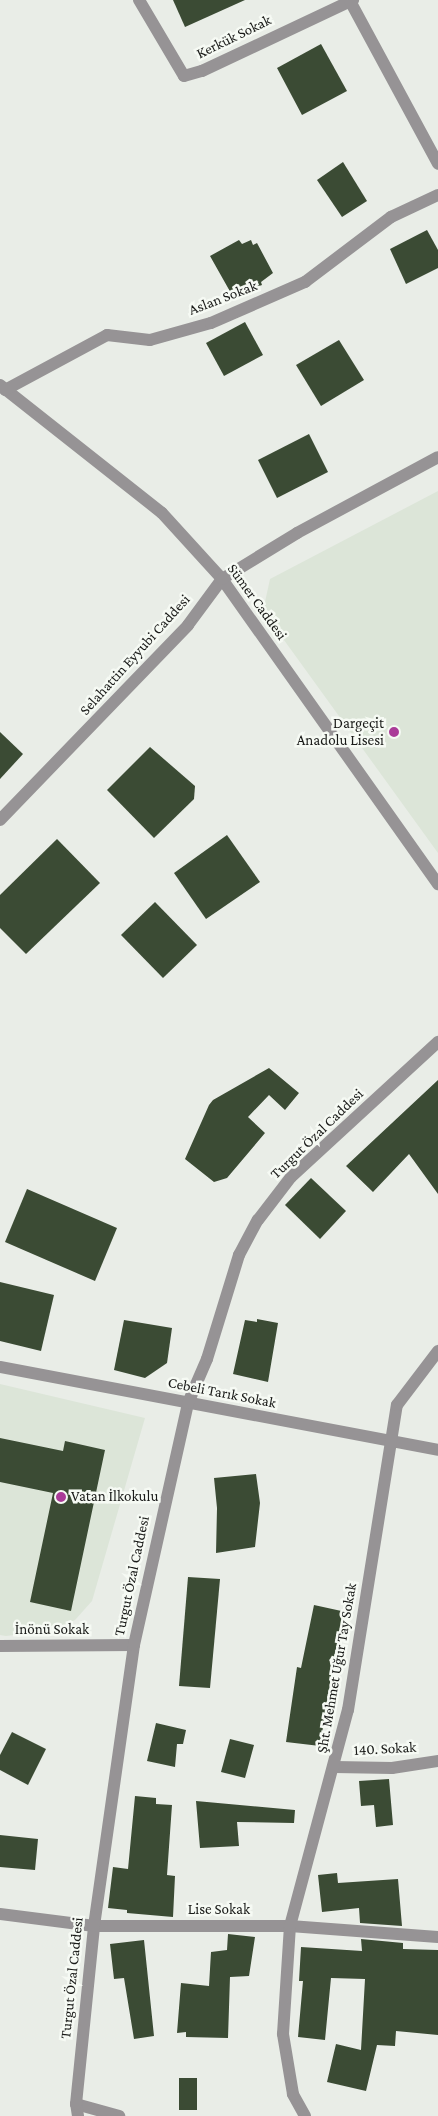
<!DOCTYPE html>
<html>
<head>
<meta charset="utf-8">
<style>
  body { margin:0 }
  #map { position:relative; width:438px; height:2116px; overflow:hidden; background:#e9ede7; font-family:"Crimson Pro",serif }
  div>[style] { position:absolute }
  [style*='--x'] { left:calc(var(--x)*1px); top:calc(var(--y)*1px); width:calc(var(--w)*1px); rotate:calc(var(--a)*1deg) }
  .built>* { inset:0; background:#dce5d8 }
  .building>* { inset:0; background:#3b4b34 }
  .minor>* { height:12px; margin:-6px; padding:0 6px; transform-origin:6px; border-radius:6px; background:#969395 }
  .dots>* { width:14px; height:14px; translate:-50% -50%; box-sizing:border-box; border:2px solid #f6faf4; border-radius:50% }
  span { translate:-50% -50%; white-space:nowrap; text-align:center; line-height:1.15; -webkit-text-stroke:5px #f6faf4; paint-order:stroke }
  .street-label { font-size:15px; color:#191a18 }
  .poi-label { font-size:15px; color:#191a18 }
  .right { translate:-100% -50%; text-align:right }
  .left { translate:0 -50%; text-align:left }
</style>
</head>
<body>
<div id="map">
  <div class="built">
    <i style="clip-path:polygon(438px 491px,438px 853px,263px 611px,270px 579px)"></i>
    <i style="clip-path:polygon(0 1384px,145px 1418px,92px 1601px,75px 1620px,54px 1630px,6px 1636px,0 1635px)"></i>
  </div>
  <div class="building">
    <i style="clip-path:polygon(173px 0,245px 0,185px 27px)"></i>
    <i style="clip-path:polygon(321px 44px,347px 91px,302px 115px,277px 68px)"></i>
    <i style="clip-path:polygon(343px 162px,367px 201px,342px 217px,317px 180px)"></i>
    <i style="clip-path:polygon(427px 230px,438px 250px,438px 268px,406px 284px,390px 249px)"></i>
    <i style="clip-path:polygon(239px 240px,242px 244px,251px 240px,253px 245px,257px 243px,273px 273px,261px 282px,262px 285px,232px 295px,210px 256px)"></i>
    <i style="clip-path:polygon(245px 322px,263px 355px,224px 376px,206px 343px)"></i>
    <i style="clip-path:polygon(339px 340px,364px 380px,321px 406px,296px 365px)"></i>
    <i style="clip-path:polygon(309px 434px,328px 472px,277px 498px,258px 460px)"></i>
    <i style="clip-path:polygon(0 732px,23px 754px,0 779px)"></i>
    <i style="clip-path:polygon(150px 747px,195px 786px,194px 799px,154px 838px,107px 790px)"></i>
    <i style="clip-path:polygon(227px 835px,260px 882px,206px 919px,174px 873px)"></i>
    <i style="clip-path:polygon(57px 839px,100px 883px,26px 954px,0 928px,0 895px)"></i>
    <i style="clip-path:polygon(155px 902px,197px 945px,163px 978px,121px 935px)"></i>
    <i style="clip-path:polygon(269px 1068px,299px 1093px,285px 1110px,269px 1095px,248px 1117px,265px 1133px,227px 1178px,214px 1182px,185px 1159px,209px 1105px,213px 1100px)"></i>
    <i style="clip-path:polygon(438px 1080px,438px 1194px,409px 1154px,373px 1192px,346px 1166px)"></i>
    <i style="clip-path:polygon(311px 1178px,346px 1211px,320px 1239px,285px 1205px)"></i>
    <i style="clip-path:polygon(27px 1189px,117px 1228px,95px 1281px,5px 1242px)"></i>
    <i style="clip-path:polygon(0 1282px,54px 1295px,41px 1351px,0 1341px)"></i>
    <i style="clip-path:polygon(257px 1319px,278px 1323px,268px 1382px,233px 1374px,245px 1320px,257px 1322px)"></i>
    <i style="clip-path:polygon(124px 1320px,172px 1328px,167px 1363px,145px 1378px,114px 1370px)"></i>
    <i style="clip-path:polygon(0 1438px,63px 1451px,65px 1441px,105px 1450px,71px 1611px,30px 1602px,53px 1493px,0 1482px)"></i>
    <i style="clip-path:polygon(256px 1474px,260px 1503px,255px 1547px,216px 1553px,217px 1508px,214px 1478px)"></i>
    <i style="clip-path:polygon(188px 1577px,220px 1579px,210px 1688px,179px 1686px)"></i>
    <i style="clip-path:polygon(314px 1605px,346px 1612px,335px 1652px,320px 1746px,286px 1742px,297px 1667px,301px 1668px)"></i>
    <i style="clip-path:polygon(156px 1723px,186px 1730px,183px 1744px,177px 1744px,175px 1767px,147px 1761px)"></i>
    <i style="clip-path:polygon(12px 1732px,46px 1749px,28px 1785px,0 1770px,0 1755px)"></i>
    <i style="clip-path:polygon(230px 1739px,254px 1745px,245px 1778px,221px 1772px)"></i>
    <i style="clip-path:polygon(389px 1779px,393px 1825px,376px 1827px,374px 1805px,361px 1806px,359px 1781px)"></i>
    <i style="clip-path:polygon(135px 1796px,156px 1798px,156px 1804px,172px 1805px,167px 1875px,175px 1876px,173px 1917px,127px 1913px,127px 1910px,108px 1908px,113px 1867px,128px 1869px)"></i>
    <i style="clip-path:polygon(196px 1801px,295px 1810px,294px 1823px,237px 1822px,239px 1846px,200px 1848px)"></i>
    <i style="clip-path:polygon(0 1835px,38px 1839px,35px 1870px,0 1867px)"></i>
    <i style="clip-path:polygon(337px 1873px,338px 1883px,398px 1879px,402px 1926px,360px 1923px,359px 1908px,322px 1912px,318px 1875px)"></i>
    <i style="clip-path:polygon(228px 1934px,255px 1937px,249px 1976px,230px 1977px,228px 2038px,186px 2037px,186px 2032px,177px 2033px,181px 1983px,209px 1986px,211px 1952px,227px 1950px)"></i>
    <i style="clip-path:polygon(361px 1939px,403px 1943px,403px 1949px,438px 1950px,438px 2035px,396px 2031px,395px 2046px,377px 2045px,366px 2091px,327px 2082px,336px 2044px,361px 2050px,365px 1979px,331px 1978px,325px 2040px,298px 2037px,303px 1981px,299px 1981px,301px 1947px,362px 1951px)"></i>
    <i style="clip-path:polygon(144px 1940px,154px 2036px,134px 2039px,124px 1978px,114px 1979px,110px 1944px)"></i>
    <i style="clip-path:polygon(179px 2078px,197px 2078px,197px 2110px,179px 2110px)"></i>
  </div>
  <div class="minor">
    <i style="--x:139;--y:0;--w:88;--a:59.4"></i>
    <i style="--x:184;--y:76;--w:19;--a:-16"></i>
    <i style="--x:202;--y:71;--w:167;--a:-25.2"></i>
    <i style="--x:350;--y:1;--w:185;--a:61.6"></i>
    <i style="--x:0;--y:385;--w:206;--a:38.3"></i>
    <i style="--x:162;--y:513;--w:89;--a:47.7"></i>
    <i style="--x:222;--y:579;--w:374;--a:54.7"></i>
    <i style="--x:5;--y:390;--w:116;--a:-28.3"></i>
    <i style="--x:107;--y:335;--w:43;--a:6.6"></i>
    <i style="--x:150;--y:340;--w:63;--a:-15.6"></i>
    <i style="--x:211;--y:323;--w:103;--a:-23.6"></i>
    <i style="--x:305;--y:282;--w:108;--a:-37.1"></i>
    <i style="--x:391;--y:217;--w:52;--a:-25.1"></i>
    <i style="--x:0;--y:820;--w:271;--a:-46"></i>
    <i style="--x:188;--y:625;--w:57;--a:-53.5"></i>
    <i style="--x:222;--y:579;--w:88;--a:-31.5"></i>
    <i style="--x:297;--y:533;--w:160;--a:-28.3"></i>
    <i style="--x:0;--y:1367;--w:446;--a:10.7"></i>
    <i style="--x:0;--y:1646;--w:134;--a:-0.4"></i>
    <i style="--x:335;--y:1767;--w:57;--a:1"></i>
    <i style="--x:392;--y:1768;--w:47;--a:-8.7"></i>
    <i style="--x:0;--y:1914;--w:95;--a:7.3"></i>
    <i style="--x:94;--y:1926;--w:196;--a:0"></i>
    <i style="--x:290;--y:1926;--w:148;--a:4.3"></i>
    <i style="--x:76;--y:2104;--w:45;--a:15.6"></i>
    <i style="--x:78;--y:2116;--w:12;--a:-99"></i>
    <i style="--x:76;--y:2104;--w:179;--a:-84.2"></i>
    <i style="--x:94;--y:1926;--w:284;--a:-81.9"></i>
    <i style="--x:134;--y:1645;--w:248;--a:-77.4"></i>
    <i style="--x:188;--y:1403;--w:48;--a:-66.6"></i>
    <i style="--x:207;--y:1359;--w:109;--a:-72.9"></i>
    <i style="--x:239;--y:1255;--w:40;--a:-62"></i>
    <i style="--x:258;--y:1220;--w:54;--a:-52.5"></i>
    <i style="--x:291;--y:1177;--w:200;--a:-42.6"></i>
    <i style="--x:305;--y:2116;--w:25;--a:-119"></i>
    <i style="--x:293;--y:2094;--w:61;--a:-99.5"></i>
    <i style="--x:283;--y:2034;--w:108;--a:-86.3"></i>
    <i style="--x:290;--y:1926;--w:224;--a:-75"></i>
    <i style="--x:348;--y:1710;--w:309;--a:-80.9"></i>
    <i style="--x:397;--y:1405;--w:68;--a:-52.8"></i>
  </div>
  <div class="dots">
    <i style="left:394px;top:732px;background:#aa3b98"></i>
    <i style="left:61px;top:1497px;background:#aa3b98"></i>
  </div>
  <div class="street-label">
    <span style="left:234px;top:37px;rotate:-26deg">Kerkük Sokak</span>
    <span style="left:223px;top:298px;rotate:-21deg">Aslan Sokak</span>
    <span style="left:257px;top:602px;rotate:54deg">Sümer Caddesi</span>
    <span style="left:135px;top:655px;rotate:-48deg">Selahattin Eyyubi Caddesi</span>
    <span style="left:317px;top:1134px;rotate:-44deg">Turgut Özal Caddesi</span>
    <span style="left:222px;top:1393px;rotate:11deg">Cebeli Tarık Sokak</span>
    <span style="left:132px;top:1576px;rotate:-78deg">Turgut Özal Caddesi</span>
    <span style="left:52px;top:1630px">İnönü Sokak</span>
    <span style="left:337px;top:1668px;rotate:-80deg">Şht. Mehmet Uğur Tay Sokak</span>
    <span style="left:385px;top:1749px;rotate:-3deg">140. Sokak</span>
    <span style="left:219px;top:1910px">Lise Sokak</span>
    <span style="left:72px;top:1978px;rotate:-84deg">Turgut Özal Caddesi</span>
  </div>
  <div class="poi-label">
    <span class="right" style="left:384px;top:732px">Dargeçit<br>Anadolu Lisesi</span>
    <span class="left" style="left:71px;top:1497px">Vatan İlkokulu</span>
  </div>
</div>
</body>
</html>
